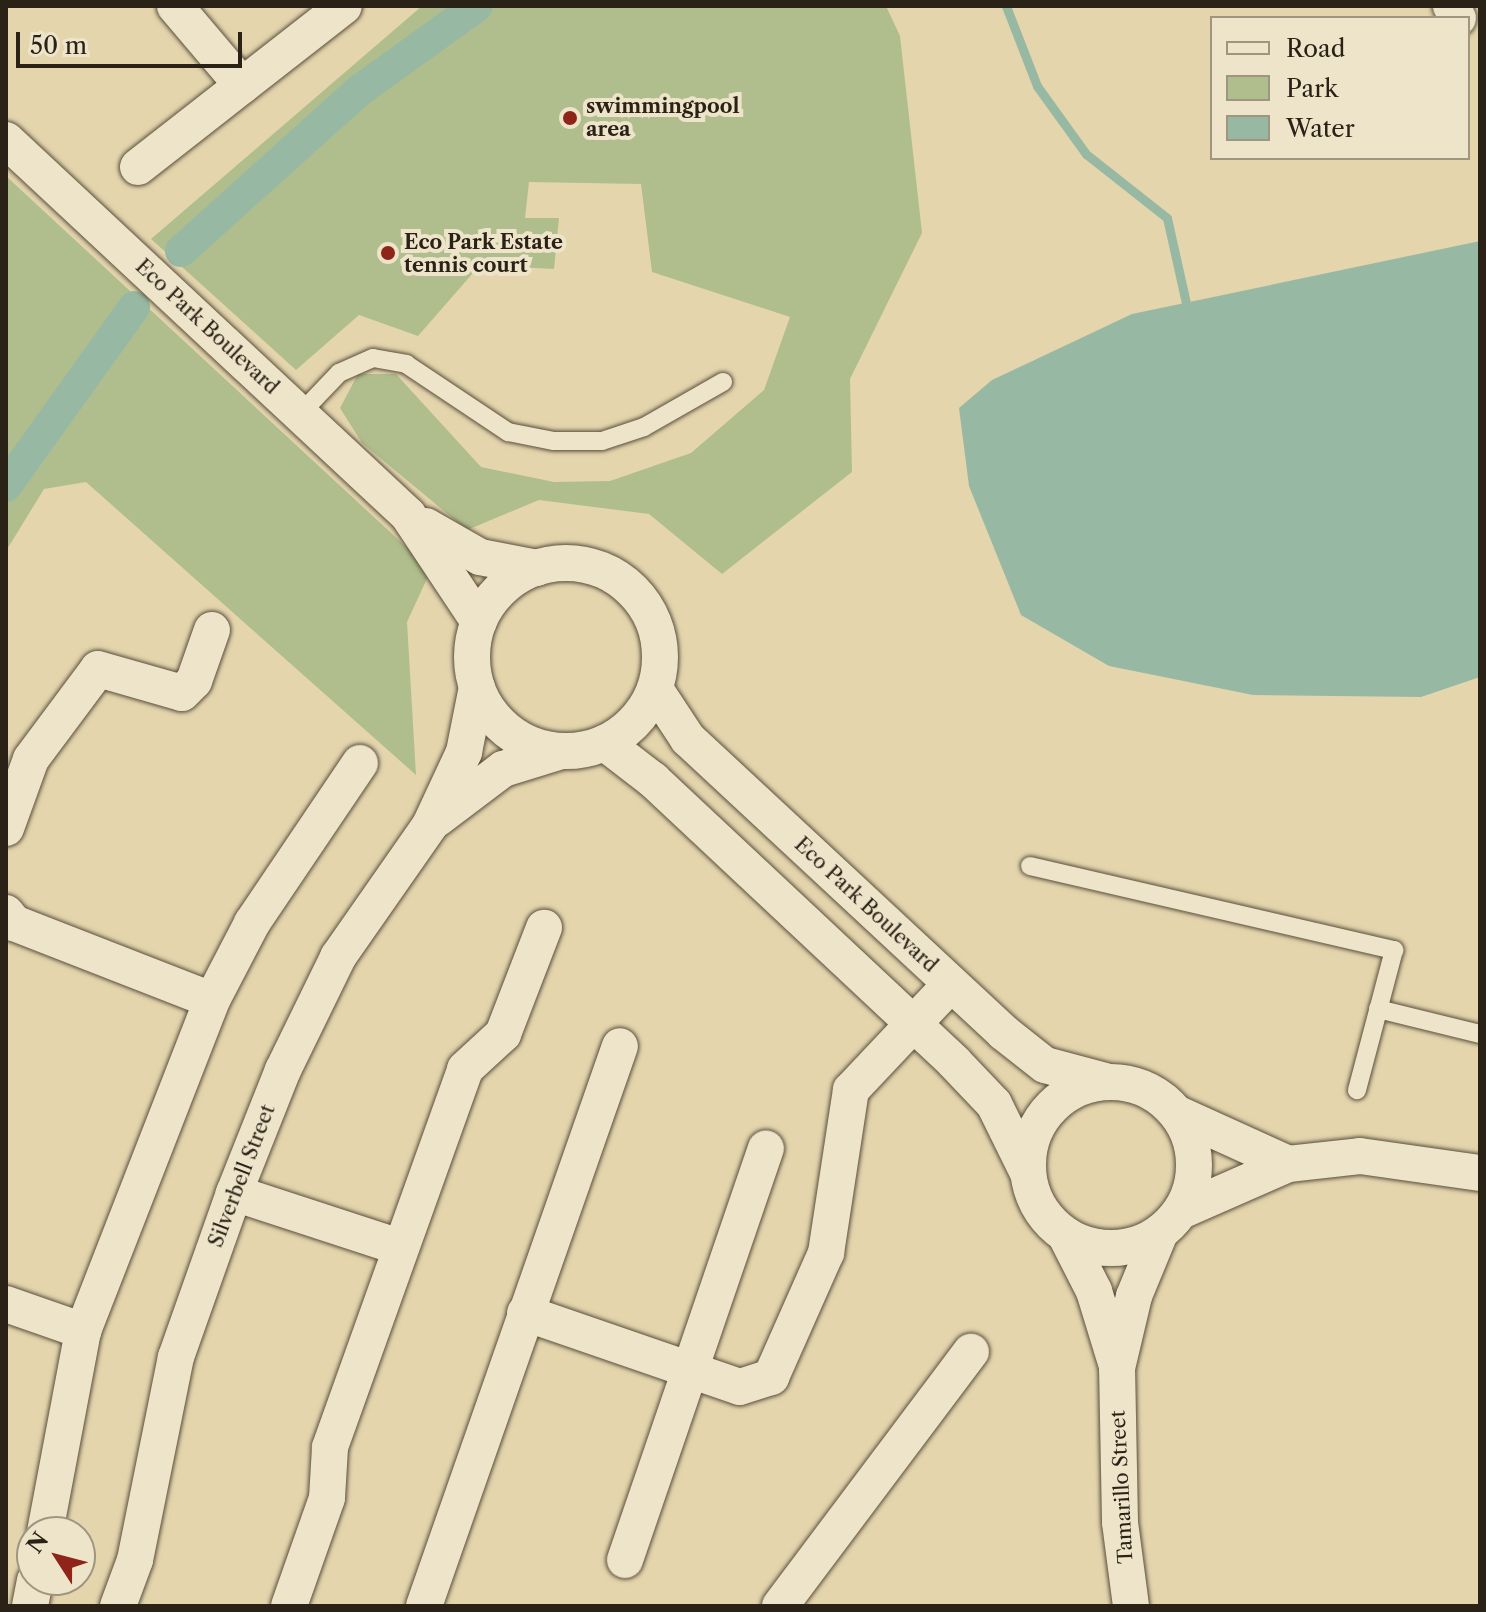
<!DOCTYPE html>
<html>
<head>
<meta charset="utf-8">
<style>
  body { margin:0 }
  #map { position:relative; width:1486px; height:1612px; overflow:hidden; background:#e4d5ad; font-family:"Libre Caslon Text",serif }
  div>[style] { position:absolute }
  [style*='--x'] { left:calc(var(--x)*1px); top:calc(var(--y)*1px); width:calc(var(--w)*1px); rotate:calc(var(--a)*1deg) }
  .green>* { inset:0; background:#b0be8d }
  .water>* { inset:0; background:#97b9a4 }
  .stream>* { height:9px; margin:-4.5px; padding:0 4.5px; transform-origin:4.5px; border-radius:4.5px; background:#97b9a4 }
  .canal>* { height:32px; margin:-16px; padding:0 16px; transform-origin:16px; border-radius:16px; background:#97b9a4 }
  .roads { filter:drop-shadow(0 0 2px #594f3c) drop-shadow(0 0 2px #594f3c) }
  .lane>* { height:18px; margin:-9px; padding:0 9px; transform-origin:9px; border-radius:9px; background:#ede4ca }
  .street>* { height:36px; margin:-18px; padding:0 18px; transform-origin:18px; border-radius:18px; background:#ede4ca }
  .street>.ring { margin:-18px; padding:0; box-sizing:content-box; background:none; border:36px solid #ede4ca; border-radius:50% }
  .dots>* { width:22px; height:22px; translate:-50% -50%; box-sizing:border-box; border:4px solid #ede4ca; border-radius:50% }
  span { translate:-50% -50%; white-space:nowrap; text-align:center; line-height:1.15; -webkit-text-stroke:8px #ede4ca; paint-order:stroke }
  .poi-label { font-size:20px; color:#2b2217; font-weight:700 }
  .left { translate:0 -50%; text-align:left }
  .street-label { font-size:20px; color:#2b2217 }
  .frame { position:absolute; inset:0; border:8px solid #2b2217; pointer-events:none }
  .legend { position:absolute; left:1210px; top:16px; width:260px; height:144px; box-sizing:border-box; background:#ede4ca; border:2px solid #9f9682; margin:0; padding:10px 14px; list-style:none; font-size:24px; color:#2b2217 }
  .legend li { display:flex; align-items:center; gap:16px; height:40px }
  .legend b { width:40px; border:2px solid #9f9682 }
  .north { position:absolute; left:16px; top:1516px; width:80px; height:80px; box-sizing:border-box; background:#ede4ca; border:2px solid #9f9682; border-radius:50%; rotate:306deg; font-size:22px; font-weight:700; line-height:32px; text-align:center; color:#2b2217 }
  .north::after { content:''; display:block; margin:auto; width:28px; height:36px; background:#8f2418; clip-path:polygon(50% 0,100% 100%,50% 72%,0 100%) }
  .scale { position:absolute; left:16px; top:32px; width:226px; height:36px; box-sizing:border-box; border:4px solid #2b2217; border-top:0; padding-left:10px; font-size:24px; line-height:28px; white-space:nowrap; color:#2b2217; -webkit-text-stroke:6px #ede4ca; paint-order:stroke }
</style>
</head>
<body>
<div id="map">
  <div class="green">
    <i style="clip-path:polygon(422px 6px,886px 6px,900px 36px,922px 233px,850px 379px,852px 472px,722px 574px,649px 514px,539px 500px,467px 530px,362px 443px,340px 408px,358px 374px,396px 374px,481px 467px,554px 482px,610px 481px,691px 453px,764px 390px,790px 317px,652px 272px,641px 184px,529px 182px,525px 218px,559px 218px,554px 269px,480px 265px,418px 336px,359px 315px,296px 370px,151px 239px)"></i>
    <i style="clip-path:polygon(6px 176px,431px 570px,407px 622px,416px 775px,86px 482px,44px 489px,6px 551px)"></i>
  </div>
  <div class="water">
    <i style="clip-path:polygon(1480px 241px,1480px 677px,1421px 697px,1253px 695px,1109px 666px,1021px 615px,969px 486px,959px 408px,992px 380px,1132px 314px)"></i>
  </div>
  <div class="stream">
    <i style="--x:1006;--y:6;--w:86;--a:68.8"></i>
    <i style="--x:1037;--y:86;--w:84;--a:54.2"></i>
    <i style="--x:1086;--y:154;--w:103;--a:38.3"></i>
    <i style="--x:1167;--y:218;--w:96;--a:77.4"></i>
  </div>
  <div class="canal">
    <i style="--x:181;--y:251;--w:241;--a:-42"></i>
    <i style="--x:360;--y:90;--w:144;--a:-35.7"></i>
    <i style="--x:6;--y:486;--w:220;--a:-54.4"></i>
  </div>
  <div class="roads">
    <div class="lane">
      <i style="--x:300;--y:414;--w:57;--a:-46.4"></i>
      <i style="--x:339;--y:373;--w:37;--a:-24"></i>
      <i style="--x:373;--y:358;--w:34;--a:10"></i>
      <i style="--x:406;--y:364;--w:123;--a:33.7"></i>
      <i style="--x:508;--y:432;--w:47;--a:11.1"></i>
      <i style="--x:554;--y:441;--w:48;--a:0"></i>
      <i style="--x:602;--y:441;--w:44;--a:-18.4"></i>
      <i style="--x:644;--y:427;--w:91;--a:-29.7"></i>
      <i style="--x:1030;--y:866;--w:374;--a:13"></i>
      <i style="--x:1394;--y:950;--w:145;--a:104.8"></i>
      <i style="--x:1378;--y:1009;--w:105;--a:13.8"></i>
    </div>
    <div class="street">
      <i style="--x:175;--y:6;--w:104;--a:49.7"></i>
      <i style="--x:1451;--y:6;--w:14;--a:60"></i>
      <i style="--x:6;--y:140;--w:550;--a:43.01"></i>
      <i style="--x:408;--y:515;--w:128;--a:56.4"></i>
      <i style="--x:138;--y:167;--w:261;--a:-38"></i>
      <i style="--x:426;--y:526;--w:62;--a:29.9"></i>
      <i style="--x:480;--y:557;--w:58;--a:10.9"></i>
      <i class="ring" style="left:472px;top:563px;width:152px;height:152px"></i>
      <i style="--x:655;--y:689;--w:60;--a:56.6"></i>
      <i style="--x:688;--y:739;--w:430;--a:42.9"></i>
      <i style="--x:1003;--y:1032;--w:53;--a:38.2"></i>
      <i style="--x:1045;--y:1065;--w:62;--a:14.9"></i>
      <i style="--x:605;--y:743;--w:61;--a:37.6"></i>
      <i style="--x:653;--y:780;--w:412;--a:43.1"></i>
      <i style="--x:954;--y:1062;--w:58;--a:46.4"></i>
      <i style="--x:994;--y:1104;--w:75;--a:63.8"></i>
      <i style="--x:437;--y:819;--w:83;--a:-37.1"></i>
      <i style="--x:503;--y:769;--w:61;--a:-17.2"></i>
      <i style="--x:6;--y:828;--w:73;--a:-70.1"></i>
      <i style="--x:31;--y:759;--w:112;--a:-53.3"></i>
      <i style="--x:98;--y:669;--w:87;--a:15.9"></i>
      <i style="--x:182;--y:693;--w:17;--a:-45"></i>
      <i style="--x:194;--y:681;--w:54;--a:-70.6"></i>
      <i style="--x:6;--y:913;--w:13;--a:51"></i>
      <i style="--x:14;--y:923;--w:212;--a:21.3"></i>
      <i class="ring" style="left:1028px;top:1082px;width:130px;height:130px"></i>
      <i style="--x:1178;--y:1114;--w:121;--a:24.4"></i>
      <i style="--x:234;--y:1193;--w:174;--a:18.1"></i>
      <i style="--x:1181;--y:1211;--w:117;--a:-23.7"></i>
      <i style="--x:1288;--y:1164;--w:72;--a:-6.3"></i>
      <i style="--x:1360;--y:1156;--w:121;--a:8.1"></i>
      <i style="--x:1066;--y:1236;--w:62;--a:63"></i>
      <i style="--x:1094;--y:1291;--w:78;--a:73"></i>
      <i style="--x:6;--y:1304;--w:82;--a:19.3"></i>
      <i style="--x:525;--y:1313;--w:227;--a:19"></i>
      <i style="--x:740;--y:1387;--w:33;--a:-18"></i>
      <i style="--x:771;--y:1377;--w:136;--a:-66.1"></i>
      <i style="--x:826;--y:1253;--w:165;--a:-81.3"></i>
      <i style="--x:851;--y:1090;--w:144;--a:-46.7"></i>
      <i style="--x:45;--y:1532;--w:205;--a:-79.3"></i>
      <i style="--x:83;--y:1331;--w:355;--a:-68.7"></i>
      <i style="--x:212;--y:1000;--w:87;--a:-62.5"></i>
      <i style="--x:252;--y:923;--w:193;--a:-56"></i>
      <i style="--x:625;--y:1560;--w:435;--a:-71.1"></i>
      <i style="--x:30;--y:1606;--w:26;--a:-79"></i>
      <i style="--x:118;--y:1606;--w:49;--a:-69.7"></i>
      <i style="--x:135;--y:1560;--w:207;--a:-78.6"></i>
      <i style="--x:176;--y:1357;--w:174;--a:-70.5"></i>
      <i style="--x:234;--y:1193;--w:132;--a:-68.3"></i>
      <i style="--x:283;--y:1070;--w:126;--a:-64"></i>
      <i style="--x:338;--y:957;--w:161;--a:-55.1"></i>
      <i style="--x:430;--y:825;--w:81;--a:-65"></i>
      <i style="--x:464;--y:752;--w:66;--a:-78.7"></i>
      <i style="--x:289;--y:1606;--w:114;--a:-70.6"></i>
      <i style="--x:327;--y:1498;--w:51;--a:-86.6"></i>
      <i style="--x:330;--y:1447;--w:401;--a:-70.3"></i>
      <i style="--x:465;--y:1069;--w:52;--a:-42.6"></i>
      <i style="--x:503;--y:1034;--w:114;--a:-68.9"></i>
      <i style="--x:424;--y:1606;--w:593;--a:-70.71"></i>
      <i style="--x:780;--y:1606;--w:318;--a:-53.1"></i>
      <i style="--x:1131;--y:1606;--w:85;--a:-97.5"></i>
      <i style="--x:1120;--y:1522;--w:154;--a:-91.1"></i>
      <i style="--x:1117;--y:1368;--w:74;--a:-76.7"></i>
      <i style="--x:1134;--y:1296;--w:68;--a:-67.6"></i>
    </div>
  </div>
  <div class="dots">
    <i style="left:570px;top:118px;background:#8f2418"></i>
    <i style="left:388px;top:253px;background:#8f2418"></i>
  </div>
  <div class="poi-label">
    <span class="left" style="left:586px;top:118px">swimmingpool<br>area</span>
    <span class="left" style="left:404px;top:254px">Eco Park Estate<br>tennis court</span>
  </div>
  <div class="street-label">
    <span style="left:207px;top:327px;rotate:43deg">Eco Park Boulevard</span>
    <span style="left:866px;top:905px;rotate:43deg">Eco Park Boulevard</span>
    <span style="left:242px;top:1176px;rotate:-69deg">Silverbell Street</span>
    <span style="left:1122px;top:1487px;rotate:-93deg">Tamarillo Street</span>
  </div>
  <div class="frame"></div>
  <ul class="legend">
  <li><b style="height:10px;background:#ede4ca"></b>Road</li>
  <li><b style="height:22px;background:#b0be8d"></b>Park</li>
  <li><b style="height:22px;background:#97b9a4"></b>Water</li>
  </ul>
  <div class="north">N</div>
  <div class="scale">50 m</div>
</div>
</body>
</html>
